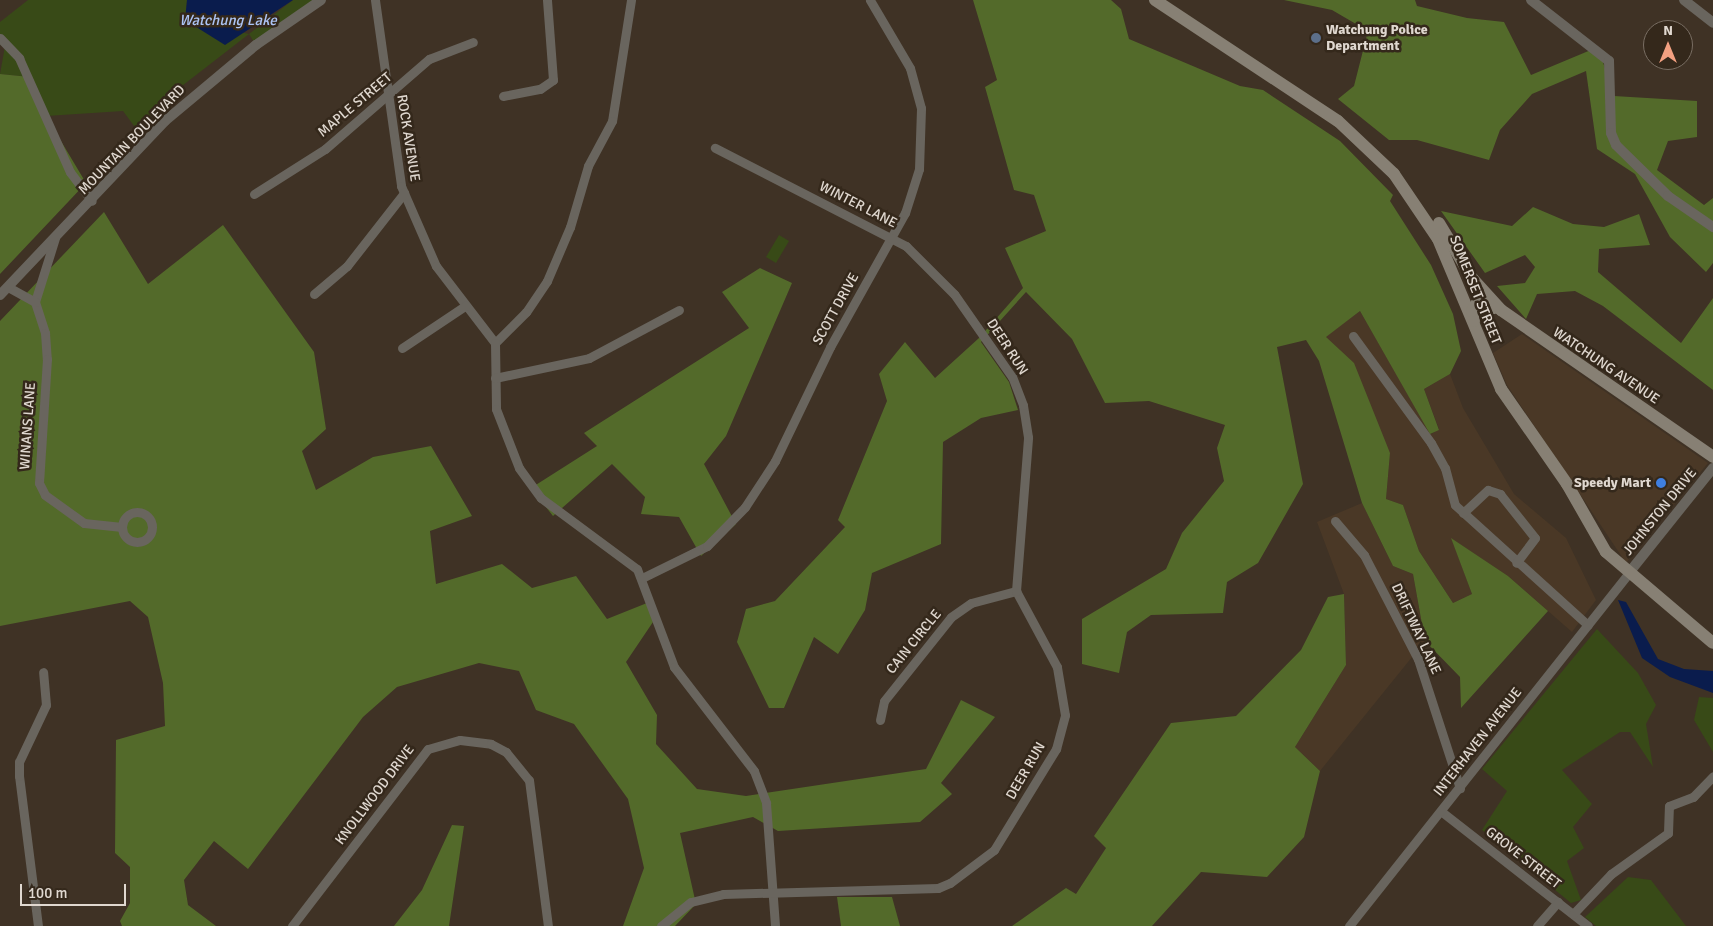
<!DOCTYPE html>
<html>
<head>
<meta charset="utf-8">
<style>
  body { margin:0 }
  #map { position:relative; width:1713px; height:926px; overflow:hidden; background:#3f3225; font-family:Signika,sans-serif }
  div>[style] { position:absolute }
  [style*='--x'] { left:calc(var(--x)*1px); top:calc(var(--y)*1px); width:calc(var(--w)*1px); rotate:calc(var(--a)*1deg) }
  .built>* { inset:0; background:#4a3826 }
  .green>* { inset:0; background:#384a17 }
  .forest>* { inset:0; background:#536a2a }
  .water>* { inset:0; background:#0a1c4d }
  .minor>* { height:9px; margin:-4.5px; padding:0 4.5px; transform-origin:4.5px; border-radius:4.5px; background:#69655e }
  .minor>.ring { margin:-4.5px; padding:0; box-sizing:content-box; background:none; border:9px solid #69655e; border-radius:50% }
  .tertiary>* { height:10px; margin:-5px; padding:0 5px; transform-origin:5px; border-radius:5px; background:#69655e }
  .secondary>* { height:12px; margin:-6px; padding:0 6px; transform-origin:6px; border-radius:6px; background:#878074 }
  .dots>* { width:14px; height:14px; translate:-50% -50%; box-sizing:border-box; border:2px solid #34281b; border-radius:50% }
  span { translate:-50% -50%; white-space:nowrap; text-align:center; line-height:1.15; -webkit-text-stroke:5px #34281b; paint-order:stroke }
  .poi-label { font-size:14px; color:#e0d8d0; font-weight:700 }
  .left { translate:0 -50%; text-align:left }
  .right { translate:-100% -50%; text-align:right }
  .street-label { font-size:14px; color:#e0d8d0 }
  .water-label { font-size:15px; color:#acc4f5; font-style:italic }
  .north { position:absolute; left:1643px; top:20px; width:50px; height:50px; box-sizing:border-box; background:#34281b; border:1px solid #796e63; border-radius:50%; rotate:0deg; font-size:14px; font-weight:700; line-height:20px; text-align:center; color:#e0d8d0 }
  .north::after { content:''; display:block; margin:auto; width:18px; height:22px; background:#f2a081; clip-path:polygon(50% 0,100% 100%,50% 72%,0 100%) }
  .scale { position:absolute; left:20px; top:884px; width:106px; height:22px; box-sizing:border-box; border:2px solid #e0d8d0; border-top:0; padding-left:6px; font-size:15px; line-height:18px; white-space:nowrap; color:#e0d8d0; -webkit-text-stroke:4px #34281b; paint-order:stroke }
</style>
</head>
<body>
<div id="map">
  <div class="built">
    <i style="clip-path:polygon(1360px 311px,1431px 434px,1439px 429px,1424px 389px,1450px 374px,1463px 408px,1514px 494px,1566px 538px,1596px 600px,1572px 632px,1508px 576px,1452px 539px,1472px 594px,1453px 603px,1419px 551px,1403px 505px,1386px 499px,1390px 453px,1325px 337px)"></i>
    <i style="clip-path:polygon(1522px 334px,1708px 463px,1626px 563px,1507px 385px,1493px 353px)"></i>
    <i style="clip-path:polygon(1362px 503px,1393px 566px,1413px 574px,1425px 641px,1320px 771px,1295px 747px,1346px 665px,1344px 594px,1317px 522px)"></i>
  </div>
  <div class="green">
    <i style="clip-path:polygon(28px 0,187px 0,186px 20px,249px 34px,293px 0,321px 0,256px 45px,249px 34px,169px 96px,137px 130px,123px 111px,46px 116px,30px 77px,0 74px,5px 46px,0 41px,0 22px)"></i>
    <i style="clip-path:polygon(779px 235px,789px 241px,776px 263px,766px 257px)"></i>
    <i style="clip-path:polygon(1597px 629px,1638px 673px,1656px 705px,1646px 724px,1653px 767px,1630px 732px,1620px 732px,1562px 770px,1592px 804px,1573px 827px,1584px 848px,1567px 861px,1581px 900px,1571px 903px,1482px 830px,1507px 791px,1482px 769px)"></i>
    <i style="clip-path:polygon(1699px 697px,1713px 698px,1713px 752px,1694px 720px)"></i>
    <i style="clip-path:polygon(1628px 877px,1651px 880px,1686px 926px,1596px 926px,1585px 917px)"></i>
  </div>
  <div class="forest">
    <i style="clip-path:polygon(973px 0,1111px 0,1121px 9px,1129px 39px,1240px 86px,1263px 90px,1340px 141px,1393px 195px,1390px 201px,1431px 265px,1453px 314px,1461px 351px,1450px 374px,1424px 389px,1439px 430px,1430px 434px,1360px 311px,1326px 337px,1354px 363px,1390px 453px,1386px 499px,1403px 505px,1419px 551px,1453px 603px,1472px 594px,1451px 538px,1508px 576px,1548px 611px,1461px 708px,1460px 677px,1425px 641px,1413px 574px,1393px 566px,1362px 503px,1319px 361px,1306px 340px,1277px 347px,1303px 484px,1258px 563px,1227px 582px,1223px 613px,1151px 615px,1127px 632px,1119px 673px,1082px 664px,1082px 619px,1166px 569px,1182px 533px,1224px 481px,1217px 448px,1225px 425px,1149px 401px,1105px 403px,1072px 339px,1026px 292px,981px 342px,1009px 382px,1018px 410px,981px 418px,943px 442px,941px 544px,872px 573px,865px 610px,838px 654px,814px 637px,784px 708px,769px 708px,737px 642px,746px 609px,775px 601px,845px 527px,838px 520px,887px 401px,879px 374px,905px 342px,935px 378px,979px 338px,1023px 288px,1005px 248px,1046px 231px,1034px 195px,1014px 190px,985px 87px,997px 80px)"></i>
    <i style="clip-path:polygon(1284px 0,1415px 0,1417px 6px,1467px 18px,1504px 22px,1531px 75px,1598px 47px,1614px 96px,1697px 101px,1697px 137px,1668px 141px,1657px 170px,1704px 205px,1713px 198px,1713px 263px,1706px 272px,1670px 237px,1635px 174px,1597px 149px,1586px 71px,1532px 94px,1500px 130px,1489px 160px,1417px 140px,1389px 140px,1338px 99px,1354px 86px,1368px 31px,1332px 10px)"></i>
    <i style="clip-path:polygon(0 74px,30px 77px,46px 116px,86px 183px,0 274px)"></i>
    <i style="clip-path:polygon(1533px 207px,1573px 224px,1604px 227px,1639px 214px,1650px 245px,1599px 249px,1598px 272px,1681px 343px,1713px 298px,1713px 390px,1603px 306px,1575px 291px,1537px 294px,1526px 319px,1497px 286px,1525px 283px,1535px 267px,1525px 255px,1485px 273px,1441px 211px,1512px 226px)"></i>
    <i style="clip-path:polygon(104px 212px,148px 284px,223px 225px,314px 352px,326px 429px,302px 451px,316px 490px,373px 457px,431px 446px,472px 516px,430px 531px,436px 584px,502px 564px,532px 588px,576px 576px,607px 619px,647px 603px,653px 622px,626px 662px,657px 715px,656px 744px,697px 789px,746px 796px,926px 769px,961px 700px,995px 717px,941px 783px,952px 794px,920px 822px,778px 831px,753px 817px,680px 833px,696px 904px,675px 926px,623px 926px,644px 868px,628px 799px,574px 724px,536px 710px,519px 671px,479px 663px,397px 687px,363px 717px,248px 869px,214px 841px,184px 880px,188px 905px,216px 926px,122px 926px,120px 921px,130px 903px,130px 867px,115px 853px,116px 740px,165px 726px,163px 683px,148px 617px,130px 601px,0 626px,0 321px)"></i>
    <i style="clip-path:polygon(760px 268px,792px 283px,726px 436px,704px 464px,736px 524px,701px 556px,679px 517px,641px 514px,645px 497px,612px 464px,553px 516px,531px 488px,597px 446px,584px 433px,749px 328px,722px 292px)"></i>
    <i style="clip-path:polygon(1344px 594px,1346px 665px,1295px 747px,1320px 771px,1304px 837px,1267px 877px,1201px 872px,1152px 926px,1012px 926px,1066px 888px,1076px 894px,1106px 848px,1094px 836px,1171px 723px,1236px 716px,1301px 650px,1328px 597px)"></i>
    <i style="clip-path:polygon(452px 825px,464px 826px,449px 926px,394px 926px,422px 890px)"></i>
    <i style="clip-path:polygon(837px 897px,892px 897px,900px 926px,841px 926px)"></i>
  </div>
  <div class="water">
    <i style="clip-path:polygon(187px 0,293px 0,225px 45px,185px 20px)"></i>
    <i style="clip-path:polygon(1618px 600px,1626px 602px,1658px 659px,1684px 669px,1713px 671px,1713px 693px,1670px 677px,1642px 658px)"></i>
  </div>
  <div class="minor">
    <i style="--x:375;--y:0;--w:188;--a:82"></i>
    <i style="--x:401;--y:186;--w:87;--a:66.4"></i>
    <i style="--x:436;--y:266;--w:97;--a:52.5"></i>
    <i style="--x:631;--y:0;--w:122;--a:98.9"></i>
    <i style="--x:612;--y:121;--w:51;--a:118.1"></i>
    <i style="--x:588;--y:166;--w:64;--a:106.4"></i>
    <i style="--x:570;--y:227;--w:59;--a:113.1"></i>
    <i style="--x:547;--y:281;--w:37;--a:124"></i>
    <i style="--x:526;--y:312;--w:44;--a:135"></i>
    <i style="--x:495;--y:343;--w:66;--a:89.1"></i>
    <i style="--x:496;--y:409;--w:63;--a:68.7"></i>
    <i style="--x:519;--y:468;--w:37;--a:54"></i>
    <i style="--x:541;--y:498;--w:119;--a:36.5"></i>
    <i style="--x:637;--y:569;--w:105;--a:69.3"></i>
    <i style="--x:674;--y:667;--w:131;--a:52.4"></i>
    <i style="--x:754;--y:771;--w:34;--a:69"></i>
    <i style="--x:766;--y:803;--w:123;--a:85.8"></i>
    <i style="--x:0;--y:38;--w:28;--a:46"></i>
    <i style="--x:19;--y:58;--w:125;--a:65.9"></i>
    <i style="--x:70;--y:172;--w:36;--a:53"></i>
    <i style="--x:503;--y:96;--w:38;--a:-11"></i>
    <i style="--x:540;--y:89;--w:16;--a:-35"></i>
    <i style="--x:553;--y:80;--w:80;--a:-94.3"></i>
    <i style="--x:254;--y:194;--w:84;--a:-32.4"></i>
    <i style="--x:325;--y:149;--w:138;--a:-40.9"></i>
    <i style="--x:429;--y:59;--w:47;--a:-21.1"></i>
    <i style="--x:55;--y:238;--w:67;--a:107.4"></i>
    <i style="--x:35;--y:302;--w:33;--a:72"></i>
    <i style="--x:45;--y:333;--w:26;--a:86"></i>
    <i style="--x:47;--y:359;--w:124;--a:93.7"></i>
    <i style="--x:39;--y:483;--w:13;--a:63"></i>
    <i style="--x:45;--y:495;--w:48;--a:35.7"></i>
    <i style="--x:84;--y:523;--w:38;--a:6"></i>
    <i style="--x:8;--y:287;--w:31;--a:29"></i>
    <i style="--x:314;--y:294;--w:43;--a:-40.3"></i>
    <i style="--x:347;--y:266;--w:93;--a:-52"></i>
    <i style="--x:1353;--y:336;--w:132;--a:53.9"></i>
    <i style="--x:1431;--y:443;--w:29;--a:61"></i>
    <i style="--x:1445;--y:468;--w:38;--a:75"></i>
    <i style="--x:1455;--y:505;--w:179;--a:42.1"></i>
    <i style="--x:402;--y:348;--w:76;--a:-33.7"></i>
    <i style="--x:495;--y:378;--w:96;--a:-12"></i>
    <i style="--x:589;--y:358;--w:102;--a:-28.1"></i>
    <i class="ring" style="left:122px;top:512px;width:21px;height:21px"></i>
    <i style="--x:1463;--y:513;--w:34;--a:-43"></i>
    <i style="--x:1488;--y:490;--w:13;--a:18"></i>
    <i style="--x:1500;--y:494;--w:56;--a:51.5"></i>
    <i style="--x:1535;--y:538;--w:31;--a:127"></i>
    <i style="--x:1335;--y:521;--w:45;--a:49.5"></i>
    <i style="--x:1364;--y:555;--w:117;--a:62.6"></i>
    <i style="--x:1418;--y:659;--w:136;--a:72"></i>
    <i style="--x:642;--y:578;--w:72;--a:-26.2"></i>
    <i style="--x:707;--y:546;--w:54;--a:-45.7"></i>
    <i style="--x:745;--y:507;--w:55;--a:-56.9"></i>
    <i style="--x:775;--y:461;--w:127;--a:-64.2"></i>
    <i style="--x:830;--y:347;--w:154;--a:-60.8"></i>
    <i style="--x:905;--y:213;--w:46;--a:-72.3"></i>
    <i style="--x:919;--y:169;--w:61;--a:-88.1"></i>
    <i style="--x:921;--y:108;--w:41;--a:-105.4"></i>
    <i style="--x:910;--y:68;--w:79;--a:-120.5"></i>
    <i style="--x:880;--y:720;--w:19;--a:-78"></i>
    <i style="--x:884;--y:701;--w:107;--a:-51.4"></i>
    <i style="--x:951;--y:617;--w:24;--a:-35"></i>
    <i style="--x:971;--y:603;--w:47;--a:-14.9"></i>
    <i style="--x:1442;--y:812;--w:185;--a:38"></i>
    <i style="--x:1573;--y:914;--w:55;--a:-46.5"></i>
    <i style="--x:1611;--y:874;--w:70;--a:-35.7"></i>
    <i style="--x:1668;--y:833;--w:27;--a:-88"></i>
    <i style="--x:1669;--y:806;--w:26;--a:-21"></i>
    <i style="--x:1693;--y:797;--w:29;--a:-46"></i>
    <i style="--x:38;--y:926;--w:151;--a:-97.2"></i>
    <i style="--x:19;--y:776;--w:14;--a:-90"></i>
    <i style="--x:19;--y:762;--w:63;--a:-64.7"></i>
    <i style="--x:46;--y:705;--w:33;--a:-95"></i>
    <i style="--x:292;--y:926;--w:223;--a:-52.5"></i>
    <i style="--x:428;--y:749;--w:33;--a:-16"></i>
    <i style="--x:460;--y:740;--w:31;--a:7"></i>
    <i style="--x:491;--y:744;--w:17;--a:28"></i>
    <i style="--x:506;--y:752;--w:36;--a:51"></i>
    <i style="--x:529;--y:780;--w:147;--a:82.6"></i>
    <i style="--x:661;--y:926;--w:38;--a:-39"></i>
    <i style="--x:691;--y:902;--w:33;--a:-14"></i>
    <i style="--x:723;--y:894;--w:215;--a:-1.6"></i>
    <i style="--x:938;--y:888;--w:13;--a:-23"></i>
    <i style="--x:950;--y:883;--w:55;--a:-36.9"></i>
    <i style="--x:994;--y:850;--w:119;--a:-58.5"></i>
    <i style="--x:1056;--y:749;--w:35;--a:-75"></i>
    <i style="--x:1065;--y:715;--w:49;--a:-99.5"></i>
    <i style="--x:1057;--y:667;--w:86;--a:-118.3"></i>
    <i style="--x:1016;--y:591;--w:154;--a:-85.5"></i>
    <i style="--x:1028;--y:437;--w:32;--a:-99"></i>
    <i style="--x:1023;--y:405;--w:30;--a:-111"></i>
    <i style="--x:1012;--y:377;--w:101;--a:-124.9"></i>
    <i style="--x:954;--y:294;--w:68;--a:-135"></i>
    <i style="--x:906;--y:246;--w:215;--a:-152.8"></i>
    <i style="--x:1349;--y:926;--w:449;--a:-51.6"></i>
    <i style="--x:1537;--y:926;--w:32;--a:-49"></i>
  </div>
  <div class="tertiary">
    <i style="--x:1531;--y:0;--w:99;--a:38"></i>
    <i style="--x:1609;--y:61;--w:72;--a:88.4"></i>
    <i style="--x:1611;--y:133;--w:13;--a:67"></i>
    <i style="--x:1616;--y:145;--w:73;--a:44.4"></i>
    <i style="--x:1668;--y:196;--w:55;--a:34.6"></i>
    <i style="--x:1684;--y:0;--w:37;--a:38"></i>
    <i style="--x:0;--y:295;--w:240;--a:-46.5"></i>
    <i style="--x:165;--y:121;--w:119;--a:-39.9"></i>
    <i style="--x:256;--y:45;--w:79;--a:-34.7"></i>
    <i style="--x:1628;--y:574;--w:136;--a:-51.3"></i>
  </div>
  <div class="secondary">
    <i style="--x:1155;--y:0;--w:219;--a:33.5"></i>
    <i style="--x:1338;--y:121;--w:77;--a:43.4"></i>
    <i style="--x:1394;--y:174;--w:78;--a:55.9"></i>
    <i style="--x:1438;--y:239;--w:163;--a:67.2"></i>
    <i style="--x:1501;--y:389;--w:116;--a:55.2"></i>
    <i style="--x:1567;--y:484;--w:78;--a:60.2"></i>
    <i style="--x:1606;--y:552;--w:140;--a:40.4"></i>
    <i style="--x:1439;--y:223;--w:64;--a:59"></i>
    <i style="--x:1472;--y:278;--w:43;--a:47.8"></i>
    <i style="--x:1501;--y:310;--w:258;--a:34.7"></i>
    <i style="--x:1474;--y:321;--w:10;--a:-101"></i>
    <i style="--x:1472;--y:311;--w:9;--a:-58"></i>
    <i style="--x:1477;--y:303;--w:9;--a:-6"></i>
    <i style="--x:1486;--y:302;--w:10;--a:37"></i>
  </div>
  <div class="dots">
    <i style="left:1316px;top:38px;background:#5c6f8a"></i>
    <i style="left:1661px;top:483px;background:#3f7fe0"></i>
  </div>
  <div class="poi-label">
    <span class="left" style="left:1326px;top:38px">Watchung Police<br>Department</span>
    <span class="right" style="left:1651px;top:483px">Speedy Mart</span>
  </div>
  <div class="street-label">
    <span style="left:355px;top:105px;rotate:-40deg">MAPLE STREET</span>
    <span style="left:408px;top:138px;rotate:81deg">ROCK AVENUE</span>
    <span style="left:132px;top:140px;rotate:-46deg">MOUNTAIN BOULEVARD</span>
    <span style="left:858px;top:205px;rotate:27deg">WINTER LANE</span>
    <span style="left:1475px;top:290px;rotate:68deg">SOMERSET STREET</span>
    <span style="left:836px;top:309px;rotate:-61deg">SCOTT DRIVE</span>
    <span style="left:1007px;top:347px;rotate:57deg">DEER RUN</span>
    <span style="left:1606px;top:366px;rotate:34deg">WATCHUNG AVENUE</span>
    <span style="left:28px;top:426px;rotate:-86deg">WINANS LANE</span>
    <span style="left:1660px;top:512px;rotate:-51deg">JOHNSTON DRIVE</span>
    <span style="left:1416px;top:629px;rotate:65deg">DRIFTWAY LANE</span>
    <span style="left:914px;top:642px;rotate:-51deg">CAIN CIRCLE</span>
    <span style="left:1478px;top:742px;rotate:-52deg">INTERHAVEN AVENUE</span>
    <span style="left:1026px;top:771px;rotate:-60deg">DEER RUN</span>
    <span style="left:375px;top:795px;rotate:-53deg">KNOLLWOOD DRIVE</span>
    <span style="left:1523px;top:858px;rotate:38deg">GROVE STREET</span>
  </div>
  <div class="water-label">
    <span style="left:228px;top:21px">Watchung Lake</span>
  </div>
  <div class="north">N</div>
  <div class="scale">100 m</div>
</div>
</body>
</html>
